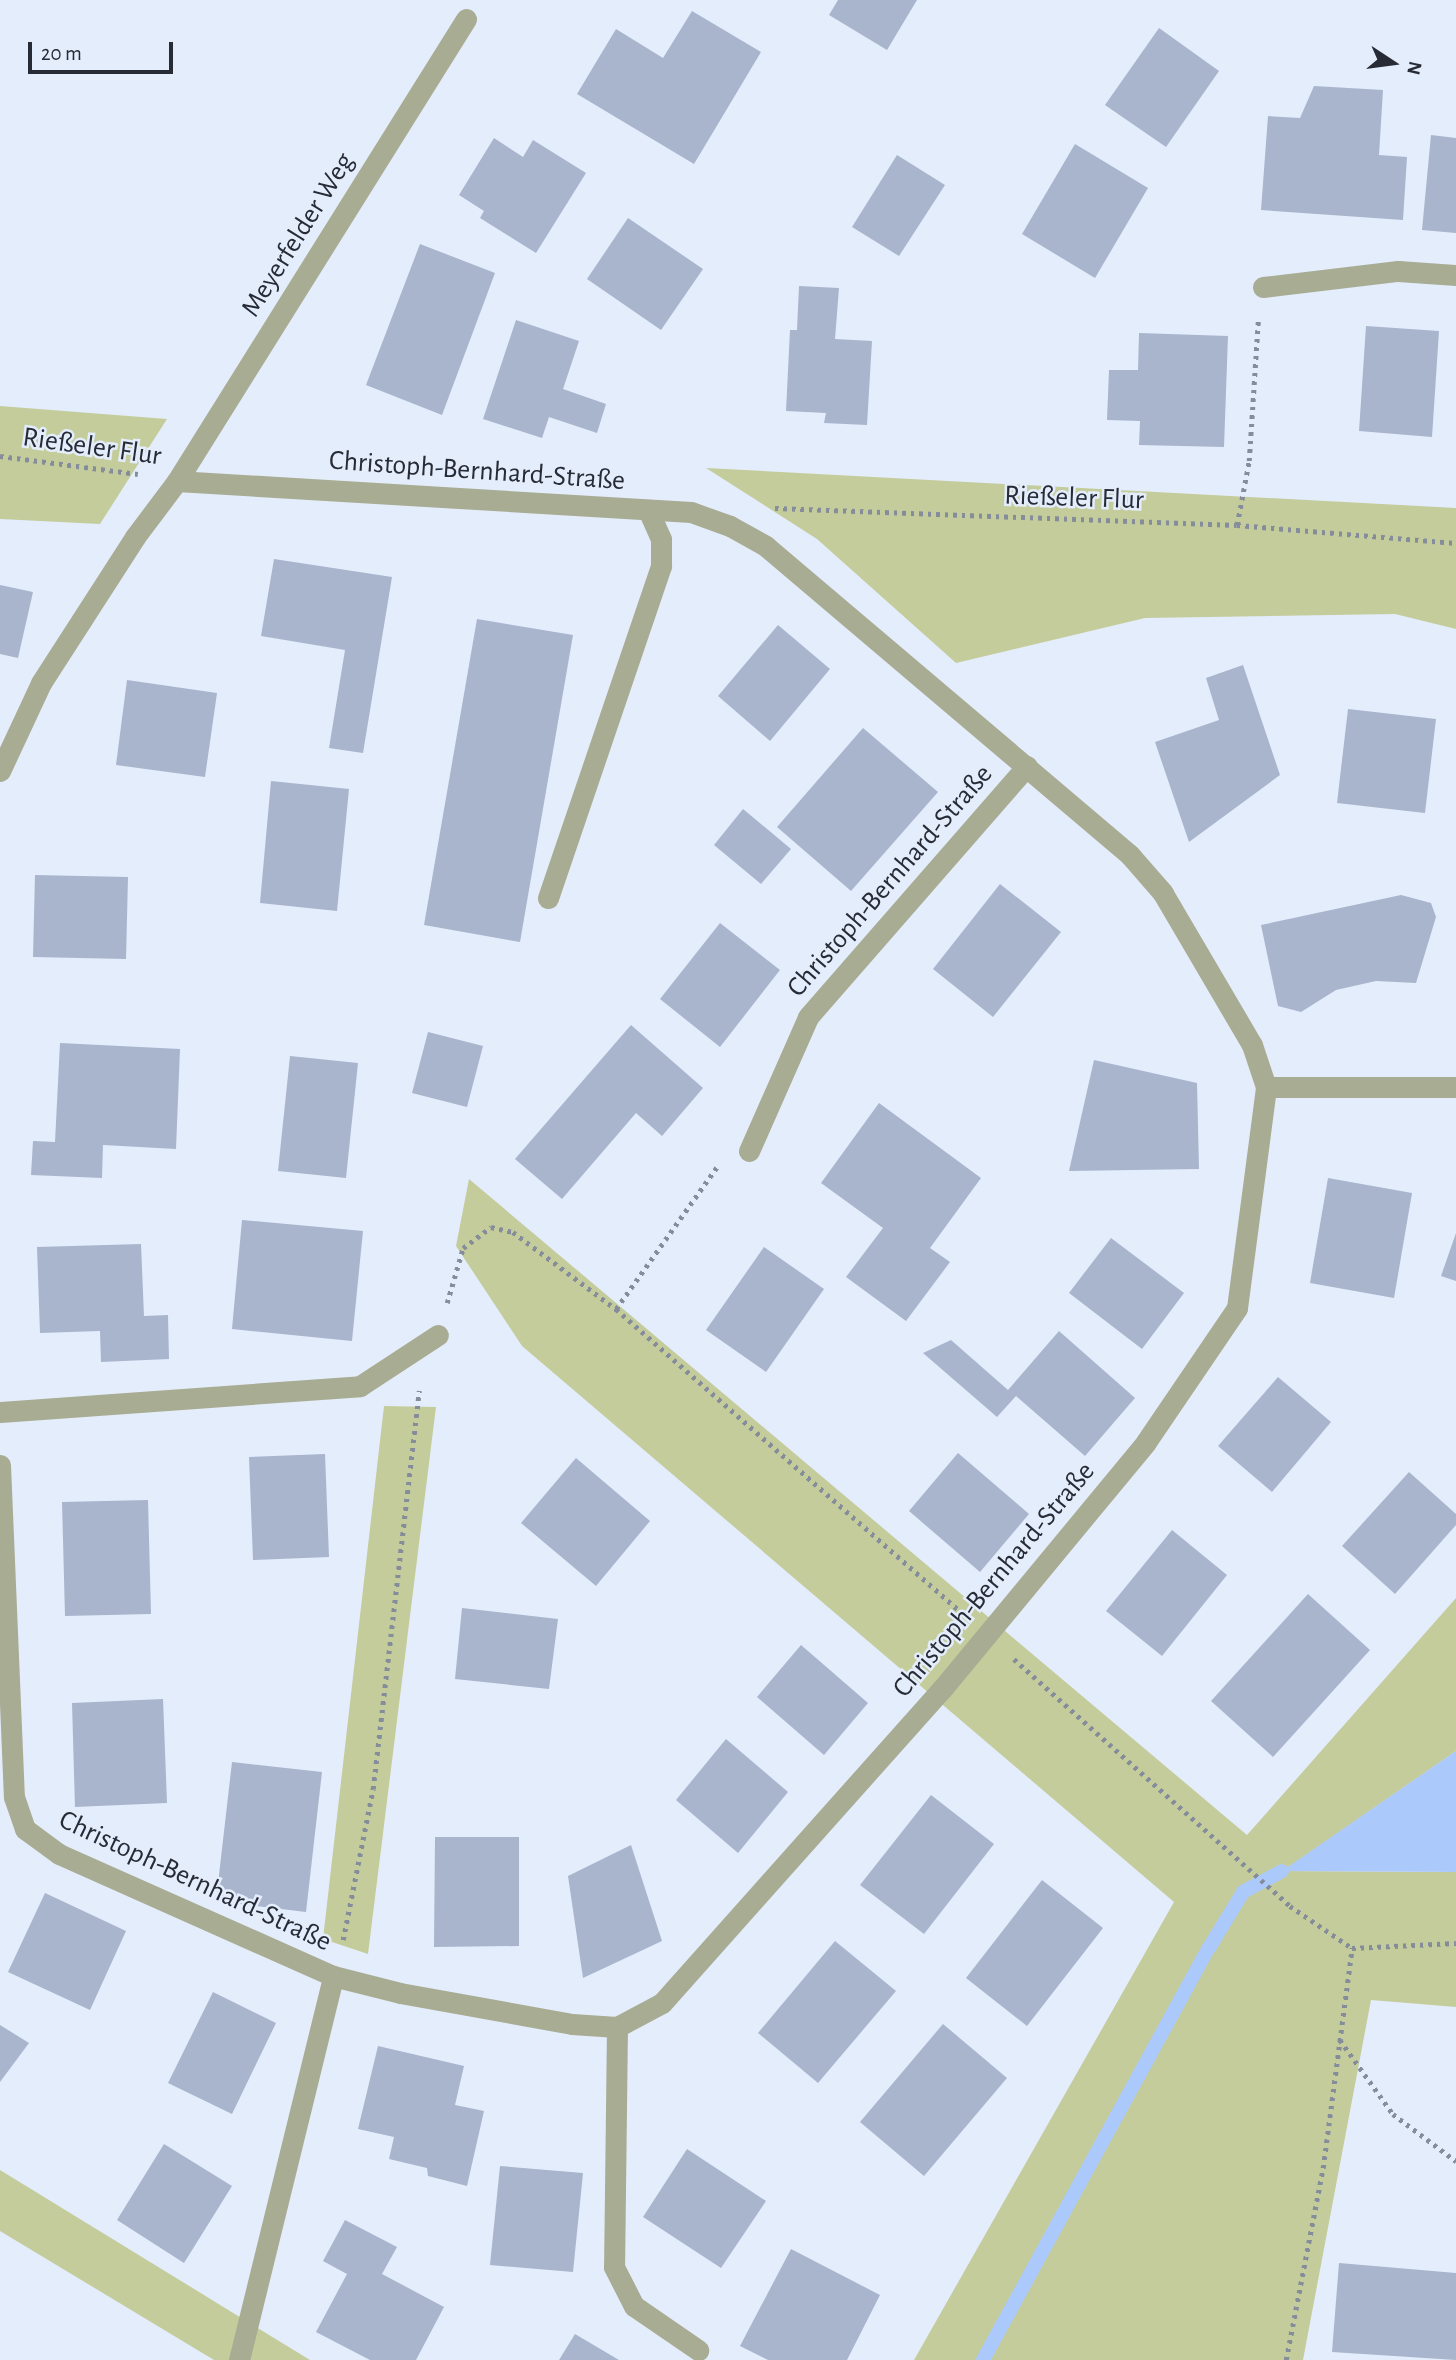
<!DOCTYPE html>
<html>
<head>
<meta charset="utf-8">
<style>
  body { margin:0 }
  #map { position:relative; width:1456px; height:2360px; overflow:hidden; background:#e4edfc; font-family:"Alegreya Sans",sans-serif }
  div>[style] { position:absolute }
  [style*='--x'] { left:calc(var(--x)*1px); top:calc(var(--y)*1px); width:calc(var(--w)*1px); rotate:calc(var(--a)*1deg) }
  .green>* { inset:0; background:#c4cc9c }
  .water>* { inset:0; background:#acc9fc }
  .stream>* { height:14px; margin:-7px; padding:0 7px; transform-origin:7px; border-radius:7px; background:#acc9fc }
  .building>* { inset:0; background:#a8b5cd }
  .path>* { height:4.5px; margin-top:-2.25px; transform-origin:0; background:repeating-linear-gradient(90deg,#868d9a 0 3.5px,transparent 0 8.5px) }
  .lane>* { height:21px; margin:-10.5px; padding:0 10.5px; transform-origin:10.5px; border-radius:10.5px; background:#a8ac93 }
  .street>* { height:21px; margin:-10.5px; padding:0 10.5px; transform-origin:10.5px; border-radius:10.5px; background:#a8ac93 }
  span { translate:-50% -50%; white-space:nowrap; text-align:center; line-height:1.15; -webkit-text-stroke:5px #e4edfc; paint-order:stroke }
  .street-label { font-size:28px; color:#262b35 }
  .north { position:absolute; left:1358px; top:28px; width:70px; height:70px; -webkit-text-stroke:5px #e4edfc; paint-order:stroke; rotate:103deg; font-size:19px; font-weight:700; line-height:28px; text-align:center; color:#262b35 }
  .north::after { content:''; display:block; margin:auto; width:24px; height:32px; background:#262b35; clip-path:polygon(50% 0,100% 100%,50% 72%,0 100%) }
  .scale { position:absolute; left:28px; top:42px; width:145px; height:32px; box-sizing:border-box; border:4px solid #262b35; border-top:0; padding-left:9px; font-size:21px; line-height:24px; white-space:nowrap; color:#262b35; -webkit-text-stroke:5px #e4edfc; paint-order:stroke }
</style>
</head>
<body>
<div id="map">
  <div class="green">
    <i style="clip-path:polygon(0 406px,167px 419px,100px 524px,0 519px)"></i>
    <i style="clip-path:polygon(706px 468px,1456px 508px,1456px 629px,1395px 614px,1145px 618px,956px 663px,817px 539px)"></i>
    <i style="clip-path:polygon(469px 1179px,1247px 1835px,1456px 1598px,1456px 1751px,1283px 1871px,1456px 1872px,1456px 2007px,1371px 2000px,1303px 2360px,914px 2360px,1174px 1902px,522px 1346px,456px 1246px)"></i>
    <i style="clip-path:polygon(384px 1406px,436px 1407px,368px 1954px,323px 1939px)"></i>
    <i style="clip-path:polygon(0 2170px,310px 2360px,214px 2360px,0 2231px)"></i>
  </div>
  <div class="water">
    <i style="clip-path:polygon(1456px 1751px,1456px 1872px,1282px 1871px)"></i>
  </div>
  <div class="stream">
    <i style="--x:983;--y:2360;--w:470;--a:-61.3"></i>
    <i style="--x:1209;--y:1948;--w:66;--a:-58.7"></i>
    <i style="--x:1243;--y:1892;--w:44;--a:-28.3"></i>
  </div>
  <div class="building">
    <i style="clip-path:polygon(838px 0,917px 0,887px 50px,829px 15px)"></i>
    <i style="clip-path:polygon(692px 11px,761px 52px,694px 164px,577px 94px,616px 29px,663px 58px)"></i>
    <i style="clip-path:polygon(1159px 28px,1219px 71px,1166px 147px,1105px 105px)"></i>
    <i style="clip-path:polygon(1314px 86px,1383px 90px,1379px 155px,1407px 157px,1403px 220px,1261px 210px,1268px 116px,1300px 118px)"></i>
    <i style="clip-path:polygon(1431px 135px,1456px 138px,1456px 233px,1422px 230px)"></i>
    <i style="clip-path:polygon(494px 138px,523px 157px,533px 140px,586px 173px,536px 253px,480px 218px,484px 211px,459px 195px)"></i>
    <i style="clip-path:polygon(1075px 144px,1148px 188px,1095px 278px,1022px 234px)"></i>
    <i style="clip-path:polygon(897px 155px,945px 185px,899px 256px,852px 227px)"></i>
    <i style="clip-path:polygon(628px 218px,703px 269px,661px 330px,587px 279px)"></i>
    <i style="clip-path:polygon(420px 244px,495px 273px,442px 415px,366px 385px)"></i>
    <i style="clip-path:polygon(799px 286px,839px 288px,835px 339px,872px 341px,867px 425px,824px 423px,826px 413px,786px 411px,790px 330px,797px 330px)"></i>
    <i style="clip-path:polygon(516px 320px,579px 341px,563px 389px,606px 404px,597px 433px,549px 417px,542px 438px,483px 419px)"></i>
    <i style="clip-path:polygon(1366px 326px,1439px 331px,1432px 437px,1359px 431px)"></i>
    <i style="clip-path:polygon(1139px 333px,1228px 336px,1224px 447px,1139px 445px,1140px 421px,1107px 420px,1109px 370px,1138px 370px)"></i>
    <i style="clip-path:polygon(274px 559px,392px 577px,363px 753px,329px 748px,345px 650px,261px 636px)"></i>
    <i style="clip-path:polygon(0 585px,33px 592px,18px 658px,0 654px)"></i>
    <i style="clip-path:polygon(477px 619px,573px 635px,520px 942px,424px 925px)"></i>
    <i style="clip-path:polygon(778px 625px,830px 669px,770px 741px,718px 696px)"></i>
    <i style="clip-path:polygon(1243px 665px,1280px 775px,1189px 842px,1155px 742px,1219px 720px,1206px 678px)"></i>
    <i style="clip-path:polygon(127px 680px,217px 693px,205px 777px,116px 765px)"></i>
    <i style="clip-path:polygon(1348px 709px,1436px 719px,1425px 813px,1337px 803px)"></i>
    <i style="clip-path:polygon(863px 728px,938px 792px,851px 891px,777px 827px)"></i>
    <i style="clip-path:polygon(271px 781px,349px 789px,337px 911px,260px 903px)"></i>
    <i style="clip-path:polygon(743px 809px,791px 849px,761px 884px,714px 845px)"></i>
    <i style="clip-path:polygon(35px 875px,128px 877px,126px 959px,33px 957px)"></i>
    <i style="clip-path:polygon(1000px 884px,1061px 932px,993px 1017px,933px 969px)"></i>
    <i style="clip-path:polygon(1401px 895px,1431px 903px,1436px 917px,1416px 983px,1376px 981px,1336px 990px,1301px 1012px,1278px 1006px,1261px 925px)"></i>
    <i style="clip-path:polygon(720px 923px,780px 970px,720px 1047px,660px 999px)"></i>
    <i style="clip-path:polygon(631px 1025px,703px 1088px,662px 1136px,636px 1113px,562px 1199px,515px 1159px)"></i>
    <i style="clip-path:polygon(428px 1032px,483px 1046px,467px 1107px,412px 1093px)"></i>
    <i style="clip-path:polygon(60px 1043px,180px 1049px,176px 1149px,103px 1145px,102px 1178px,31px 1175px,33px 1141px,55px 1142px)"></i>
    <i style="clip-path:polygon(290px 1056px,358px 1063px,346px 1178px,278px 1171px)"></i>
    <i style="clip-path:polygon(1094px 1060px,1197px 1083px,1199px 1169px,1069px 1171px)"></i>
    <i style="clip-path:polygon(879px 1103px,981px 1178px,930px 1248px,950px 1262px,906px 1321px,846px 1277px,883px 1228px,821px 1183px)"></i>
    <i style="clip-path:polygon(1328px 1178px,1412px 1193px,1394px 1298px,1310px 1283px)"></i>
    <i style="clip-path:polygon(242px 1220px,363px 1231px,352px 1341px,232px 1329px)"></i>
    <i style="clip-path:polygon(1456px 1233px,1456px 1281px,1441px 1276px)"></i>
    <i style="clip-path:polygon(1111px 1238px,1184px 1293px,1142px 1349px,1069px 1293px)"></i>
    <i style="clip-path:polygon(141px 1244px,144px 1316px,168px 1315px,169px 1359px,101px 1362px,100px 1331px,40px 1333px,37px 1247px)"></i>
    <i style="clip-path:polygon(764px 1247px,824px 1289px,766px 1372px,706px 1330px)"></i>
    <i style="clip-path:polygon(1059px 1331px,1135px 1398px,1085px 1456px,1016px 1396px,997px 1417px,923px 1353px,951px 1340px,1008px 1390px)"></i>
    <i style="clip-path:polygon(1278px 1377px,1331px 1422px,1272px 1492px,1218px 1446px)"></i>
    <i style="clip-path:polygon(958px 1453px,1029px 1514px,980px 1572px,909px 1511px)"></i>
    <i style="clip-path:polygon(325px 1454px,329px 1557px,253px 1560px,249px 1457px)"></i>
    <i style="clip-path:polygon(576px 1458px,650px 1521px,596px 1586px,521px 1523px)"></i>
    <i style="clip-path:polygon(1409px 1472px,1456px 1514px,1456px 1525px,1395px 1594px,1342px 1546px)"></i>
    <i style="clip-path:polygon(148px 1500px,151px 1614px,65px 1616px,62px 1502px)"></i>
    <i style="clip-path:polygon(1172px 1530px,1227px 1575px,1162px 1656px,1106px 1611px)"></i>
    <i style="clip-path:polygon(1308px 1594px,1370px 1650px,1273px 1757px,1211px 1701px)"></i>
    <i style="clip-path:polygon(462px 1608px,558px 1619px,549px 1689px,455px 1679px)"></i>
    <i style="clip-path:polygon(801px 1645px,868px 1703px,824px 1755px,757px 1697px)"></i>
    <i style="clip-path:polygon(163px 1699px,167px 1803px,75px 1807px,72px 1703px)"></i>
    <i style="clip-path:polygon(726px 1739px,788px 1792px,738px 1853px,676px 1800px)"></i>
    <i style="clip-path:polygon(232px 1762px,322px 1772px,306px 1912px,216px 1901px)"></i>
    <i style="clip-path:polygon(931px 1795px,994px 1844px,924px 1934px,860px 1885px)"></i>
    <i style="clip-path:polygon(435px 1837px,519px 1837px,519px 1946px,434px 1947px)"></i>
    <i style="clip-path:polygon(631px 1845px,662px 1941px,583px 1978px,568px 1876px)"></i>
    <i style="clip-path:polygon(1042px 1880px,1103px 1928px,1027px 2026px,966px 1978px)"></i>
    <i style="clip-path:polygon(45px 1893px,126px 1931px,90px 2010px,8px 1972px)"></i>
    <i style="clip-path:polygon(835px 1941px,896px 1991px,818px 2083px,758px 2033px)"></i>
    <i style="clip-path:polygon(213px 1992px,276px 2023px,232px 2114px,168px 2083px)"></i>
    <i style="clip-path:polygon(943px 2024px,1007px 2078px,924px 2176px,860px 2122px)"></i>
    <i style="clip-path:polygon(0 2025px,29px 2043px,0 2082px)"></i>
    <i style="clip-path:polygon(378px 2046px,464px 2066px,455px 2105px,484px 2111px,467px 2186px,428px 2176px,427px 2168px,389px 2159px,394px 2137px,358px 2129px)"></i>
    <i style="clip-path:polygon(164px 2144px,232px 2186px,184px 2263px,117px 2220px)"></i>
    <i style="clip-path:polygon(687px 2149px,766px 2201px,721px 2268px,643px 2217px)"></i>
    <i style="clip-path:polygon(500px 2166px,583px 2173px,573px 2272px,490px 2265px)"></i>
    <i style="clip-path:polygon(345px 2220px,397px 2247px,382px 2274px,444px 2307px,416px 2360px,370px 2360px,316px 2332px,347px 2274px,323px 2261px)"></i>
    <i style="clip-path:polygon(791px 2249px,880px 2295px,847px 2360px,768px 2360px,740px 2346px)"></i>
    <i style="clip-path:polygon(1339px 2263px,1456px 2273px,1456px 2360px,1332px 2352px)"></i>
    <i style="clip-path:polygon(575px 2334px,619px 2360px,559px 2360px)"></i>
  </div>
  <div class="path">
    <i style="--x:0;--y:456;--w:139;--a:7.4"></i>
    <i style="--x:775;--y:508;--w:462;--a:2.1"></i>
    <i style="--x:1237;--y:525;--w:220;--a:4.7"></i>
    <i style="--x:1237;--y:525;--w:65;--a:-79.4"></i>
    <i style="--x:1249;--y:461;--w:140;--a:-86.3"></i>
    <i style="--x:447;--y:1303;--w:57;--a:-73.8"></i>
    <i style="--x:463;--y:1248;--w:35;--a:-37"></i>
    <i style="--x:491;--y:1227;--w:23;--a:13"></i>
    <i style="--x:513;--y:1232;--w:129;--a:36.8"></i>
    <i style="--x:616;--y:1309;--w:174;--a:-54.6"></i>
    <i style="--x:616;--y:1309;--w:458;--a:41.3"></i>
    <i style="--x:1014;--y:1659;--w:370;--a:41.8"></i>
    <i style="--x:1290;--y:1906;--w:75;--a:34.1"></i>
    <i style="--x:343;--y:1940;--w:154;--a:-78.8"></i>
    <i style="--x:373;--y:1789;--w:401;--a:-83.4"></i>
    <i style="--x:1340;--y:2040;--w:91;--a:54.4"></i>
    <i style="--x:1393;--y:2114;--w:79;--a:36.7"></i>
    <i style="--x:1286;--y:2360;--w:196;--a:-79.1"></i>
    <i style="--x:1323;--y:2168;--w:222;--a:-82.5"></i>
    <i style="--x:1352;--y:1948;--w:104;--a:-2.8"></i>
  </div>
  <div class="lane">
    <i style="--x:548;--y:898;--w:351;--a:-71.2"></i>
    <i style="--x:661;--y:566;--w:27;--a:-90"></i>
    <i style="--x:661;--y:539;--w:32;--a:-114"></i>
    <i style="--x:617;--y:2027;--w:240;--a:90.7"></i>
    <i style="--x:614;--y:2267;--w:44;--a:62.9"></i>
    <i style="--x:634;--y:2306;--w:78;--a:34.5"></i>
  </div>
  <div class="street">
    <i style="--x:1263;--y:287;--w:136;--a:-6.8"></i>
    <i style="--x:1398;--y:271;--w:58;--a:3.9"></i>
    <i style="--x:0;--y:771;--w:97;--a:-65"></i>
    <i style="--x:41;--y:683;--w:174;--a:-57.2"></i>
    <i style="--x:135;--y:537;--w:70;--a:-53.1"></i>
    <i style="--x:177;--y:481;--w:545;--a:-57.97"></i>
    <i style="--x:1266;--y:1087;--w:190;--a:0"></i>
    <i style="--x:749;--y:1151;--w:146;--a:-66.2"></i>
    <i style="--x:808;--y:1017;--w:333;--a:-48.9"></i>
    <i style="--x:0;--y:1412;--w:361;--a:-4.1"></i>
    <i style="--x:360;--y:1386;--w:93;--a:-33.2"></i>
    <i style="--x:0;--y:1465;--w:332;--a:87.6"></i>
    <i style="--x:14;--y:1797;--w:34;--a:71"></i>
    <i style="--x:25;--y:1829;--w:42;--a:36.3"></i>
    <i style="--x:59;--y:1854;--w:300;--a:24"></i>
    <i style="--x:333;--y:1976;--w:69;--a:14.2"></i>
    <i style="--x:400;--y:1993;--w:175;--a:10.2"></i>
    <i style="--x:572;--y:2024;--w:45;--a:3.8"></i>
    <i style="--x:617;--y:2027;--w:51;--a:-28.1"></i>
    <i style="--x:662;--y:2003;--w:421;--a:-48.3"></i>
    <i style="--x:942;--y:1689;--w:320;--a:-50.4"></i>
    <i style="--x:1146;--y:1442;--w:162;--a:-55.8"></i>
    <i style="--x:1237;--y:1308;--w:223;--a:-82.5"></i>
    <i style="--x:1266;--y:1087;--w:44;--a:-108.4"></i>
    <i style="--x:1252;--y:1045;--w:176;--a:-120.4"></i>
    <i style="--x:1163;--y:893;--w:50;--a:-131"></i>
    <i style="--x:1130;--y:855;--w:477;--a:-139.7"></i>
    <i style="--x:766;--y:546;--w:41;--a:-150.9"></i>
    <i style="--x:730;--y:526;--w:41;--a:-160.3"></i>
    <i style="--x:691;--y:512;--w:515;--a:-176.55"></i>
    <i style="--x:239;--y:2360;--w:395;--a:-76.2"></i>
  </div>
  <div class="street-label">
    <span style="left:298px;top:235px;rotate:-58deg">Meyerfelder Weg</span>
    <span style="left:92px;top:447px;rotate:8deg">Rießeler Flur</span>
    <span style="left:477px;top:471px;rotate:4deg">Christoph-Bernhard-Straße</span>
    <span style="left:1074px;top:498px;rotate:2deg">Rießeler Flur</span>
    <span style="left:890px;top:881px;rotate:-49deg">Christoph-Bernhard-Straße</span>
    <span style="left:994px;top:1580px;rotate:-50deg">Christoph-Bernhard-Straße</span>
    <span style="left:195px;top:1881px;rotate:25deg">Christoph-Bernhard-Straße</span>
  </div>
  <div class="north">N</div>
  <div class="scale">20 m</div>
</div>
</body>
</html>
